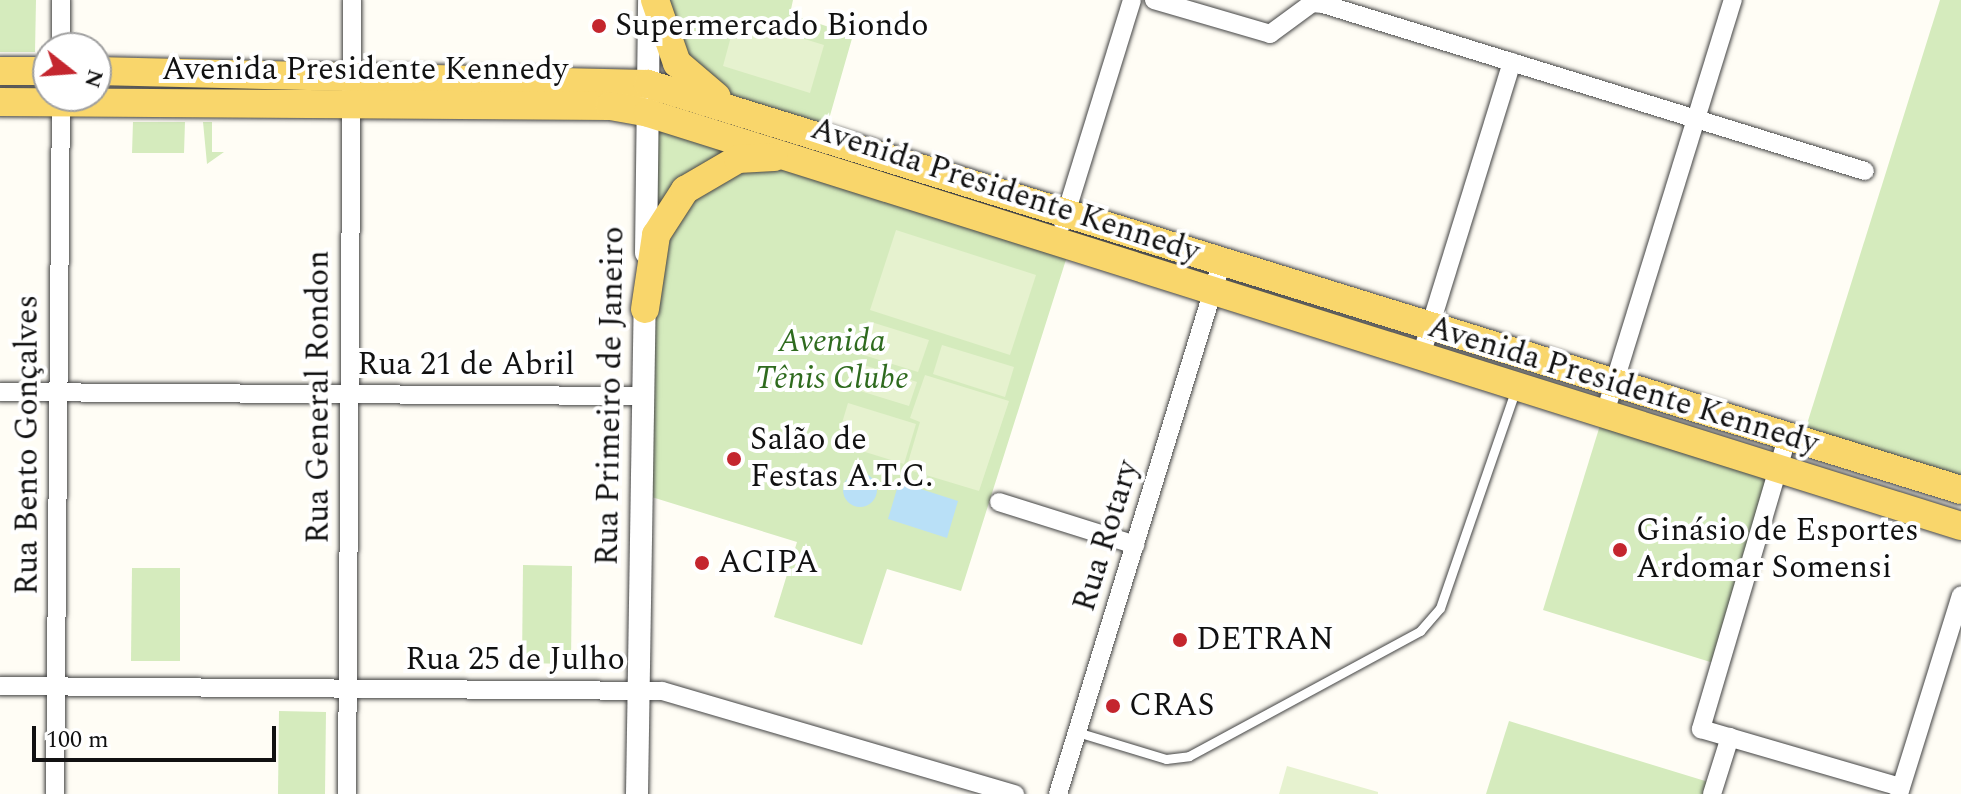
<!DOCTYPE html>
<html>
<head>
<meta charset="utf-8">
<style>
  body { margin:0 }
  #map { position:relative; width:1961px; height:794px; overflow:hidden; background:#fffdf5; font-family:Spectral,serif }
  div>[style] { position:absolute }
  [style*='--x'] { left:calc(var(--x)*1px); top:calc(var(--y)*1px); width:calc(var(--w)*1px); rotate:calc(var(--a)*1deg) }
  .green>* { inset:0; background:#d5ebbd }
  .pitch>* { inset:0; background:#e6f2cf }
  .water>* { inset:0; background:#b9e0f7 }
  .round { border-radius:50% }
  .roads { filter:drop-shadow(0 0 2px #444) drop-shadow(0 0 2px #444) }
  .service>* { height:9px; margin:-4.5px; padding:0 4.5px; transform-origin:4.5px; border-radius:4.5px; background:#fff }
  .minor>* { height:18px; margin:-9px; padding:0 9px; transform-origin:9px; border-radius:9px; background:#fff }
  .tertiary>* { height:22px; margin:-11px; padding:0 11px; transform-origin:11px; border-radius:11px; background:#fff }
  .primary>* { height:28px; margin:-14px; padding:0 14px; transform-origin:14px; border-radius:14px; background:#f9d66b }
  .dots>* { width:22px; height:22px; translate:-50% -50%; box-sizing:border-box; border:4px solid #fff; border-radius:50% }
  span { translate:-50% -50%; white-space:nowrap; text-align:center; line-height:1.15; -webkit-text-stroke:8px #fff; paint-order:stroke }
  .poi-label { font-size:32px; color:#111 }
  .left { translate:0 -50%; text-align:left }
  .street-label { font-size:32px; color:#111 }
  .park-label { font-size:32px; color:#2f6b1f; font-style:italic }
  .north { position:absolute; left:32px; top:32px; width:80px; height:80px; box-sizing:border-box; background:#fff; border:2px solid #a0a0a0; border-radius:50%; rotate:107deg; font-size:22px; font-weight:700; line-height:32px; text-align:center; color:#111 }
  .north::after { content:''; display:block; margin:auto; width:28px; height:36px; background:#c4262e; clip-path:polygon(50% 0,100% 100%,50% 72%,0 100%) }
  .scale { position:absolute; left:32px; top:726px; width:244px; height:36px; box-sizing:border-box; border:4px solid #111; border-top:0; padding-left:10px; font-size:24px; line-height:28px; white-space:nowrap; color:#111; -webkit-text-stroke:6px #fff; paint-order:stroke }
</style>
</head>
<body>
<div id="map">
  <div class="green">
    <i style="clip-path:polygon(0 0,36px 0,35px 52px,0 52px)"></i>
    <i style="clip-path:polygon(662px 0,793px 0,790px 14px,853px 35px,825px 133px,718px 92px,683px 61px)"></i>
    <i style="clip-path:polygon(1940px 0,1961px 0,1961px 490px,1802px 440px)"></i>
    <i style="clip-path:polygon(652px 121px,755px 151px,650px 230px)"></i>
    <i style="clip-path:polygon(133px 122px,185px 122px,184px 153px,132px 153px)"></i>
    <i style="clip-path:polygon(203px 122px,212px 122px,212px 152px,224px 152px,207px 164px)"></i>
    <i style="clip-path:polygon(768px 157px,1070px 247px,961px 591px,887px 569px,862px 645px,774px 617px,797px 542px,642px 494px,645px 309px,669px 208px)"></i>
    <i style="clip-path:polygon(1601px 422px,1777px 477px,1720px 665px,1543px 610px)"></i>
    <i style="clip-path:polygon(523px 565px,572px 566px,571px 664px,522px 663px)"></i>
    <i style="clip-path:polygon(132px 568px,180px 568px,180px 661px,131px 661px)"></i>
    <i style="clip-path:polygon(279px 711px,326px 712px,325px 794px,278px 794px)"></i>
    <i style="clip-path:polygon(1509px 721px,1715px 784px,1712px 794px,1486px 794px)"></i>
  </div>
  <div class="pitch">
    <i style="clip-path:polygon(736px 18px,824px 45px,810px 93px,723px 66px)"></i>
    <i style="clip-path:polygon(896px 230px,1036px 275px,1010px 355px,870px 310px)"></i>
    <i style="clip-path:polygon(868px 321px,929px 340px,918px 372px,857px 353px)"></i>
    <i style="clip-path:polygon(942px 345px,1014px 367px,1005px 397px,933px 374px)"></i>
    <i style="clip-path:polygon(864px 365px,917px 382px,909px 406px,857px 390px)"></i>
    <i style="clip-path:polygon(925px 375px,1009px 401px,979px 491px,906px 469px,920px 422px,910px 418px)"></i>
    <i style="clip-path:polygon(848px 403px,916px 424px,904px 464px,836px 443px)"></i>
    <i style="clip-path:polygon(1287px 766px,1378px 792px,1378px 794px,1279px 794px)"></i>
  </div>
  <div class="water">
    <i class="round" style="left:843px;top:473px;width:34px;height:34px"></i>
    <i style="clip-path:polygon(899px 482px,958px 501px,947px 538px,888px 519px)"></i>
  </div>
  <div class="roads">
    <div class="service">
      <i style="--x:1077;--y:732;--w:93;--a:16.9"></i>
      <i style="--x:1166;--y:759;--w:23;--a:-7"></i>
      <i style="--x:1189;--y:756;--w:263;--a:-28.4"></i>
      <i style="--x:1420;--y:631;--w:30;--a:-49"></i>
      <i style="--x:1440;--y:608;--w:233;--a:-70.9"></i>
    </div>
    <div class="minor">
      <i style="--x:1154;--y:0;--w:121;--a:16.3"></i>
      <i style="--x:1270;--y:34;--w:52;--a:-36.4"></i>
      <i style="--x:1312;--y:3;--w:11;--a:5"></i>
      <i style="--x:1323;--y:4;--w:567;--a:17.13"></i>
      <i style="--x:61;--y:48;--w:48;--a:-90"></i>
      <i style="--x:1063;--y:223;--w:233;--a:-72.8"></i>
      <i style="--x:1420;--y:359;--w:311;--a:-72.8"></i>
      <i style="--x:0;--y:392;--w:644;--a:0.36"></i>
      <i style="--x:1604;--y:416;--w:436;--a:-72.8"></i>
      <i style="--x:1788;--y:435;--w:307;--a:106.5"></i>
      <i style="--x:1701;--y:729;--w:208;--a:16.2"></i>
      <i style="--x:999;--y:502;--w:143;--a:17.5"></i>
      <i style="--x:0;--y:686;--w:662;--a:0.43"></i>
      <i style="--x:662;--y:691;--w:368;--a:16.3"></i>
      <i style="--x:55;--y:794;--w:698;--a:-89.51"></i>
      <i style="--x:347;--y:794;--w:794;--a:-89.64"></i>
      <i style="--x:1058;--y:794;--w:558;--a:-72.9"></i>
      <i style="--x:1712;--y:794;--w:60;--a:-72.5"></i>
      <i style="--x:1899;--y:794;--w:208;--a:-72.7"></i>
    </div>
    <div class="tertiary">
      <i style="--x:646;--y:253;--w:253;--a:-89.3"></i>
      <i style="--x:637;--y:794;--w:499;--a:-89.1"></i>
    </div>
    <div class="primary">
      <i style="--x:655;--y:0;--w:67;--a:70.8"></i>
      <i style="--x:677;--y:63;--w:52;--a:40.4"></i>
      <i style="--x:0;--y:71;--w:48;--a:0"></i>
      <i style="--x:96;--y:71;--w:552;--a:1.35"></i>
      <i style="--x:648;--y:84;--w:1374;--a:17.18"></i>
      <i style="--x:0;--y:102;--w:610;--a:0.38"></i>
      <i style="--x:610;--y:106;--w:39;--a:10"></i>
      <i style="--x:648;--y:113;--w:1376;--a:17.46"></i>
      <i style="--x:645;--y:309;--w:75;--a:-81.5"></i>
      <i style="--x:656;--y:235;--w:54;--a:-57.2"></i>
      <i style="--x:685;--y:190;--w:61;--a:-30.3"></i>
      <i style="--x:738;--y:159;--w:36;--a:-3"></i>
    </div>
  </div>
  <div class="dots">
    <i style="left:599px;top:26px;background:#c4262e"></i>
    <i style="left:734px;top:459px;background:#c4262e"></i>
    <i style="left:1620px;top:550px;background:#c4262e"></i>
    <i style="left:702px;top:563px;background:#c4262e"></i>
    <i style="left:1180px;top:640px;background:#c4262e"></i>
    <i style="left:1113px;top:706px;background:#c4262e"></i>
  </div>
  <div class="poi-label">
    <span class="left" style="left:615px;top:26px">Supermercado Biondo</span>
    <span class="left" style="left:750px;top:459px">Salão de<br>Festas A.T.C.</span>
    <span class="left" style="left:1636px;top:550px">Ginásio de Esportes<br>Ardomar Somensi</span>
    <span class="left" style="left:718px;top:563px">ACIPA</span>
    <span class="left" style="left:1196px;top:640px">DETRAN</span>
    <span class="left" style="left:1129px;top:706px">CRAS</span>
  </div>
  <div class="street-label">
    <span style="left:365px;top:70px">Avenida Presidente Kennedy</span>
    <span style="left:1005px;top:191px;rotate:18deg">Avenida Presidente Kennedy</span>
    <span style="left:466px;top:365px">Rua 21 de Abril</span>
    <span style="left:1623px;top:386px;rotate:17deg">Avenida Presidente Kennedy</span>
    <span style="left:611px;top:396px;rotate:-89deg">Rua Primeiro de Janeiro</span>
    <span style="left:319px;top:397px;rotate:-90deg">Rua General Rondon</span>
    <span style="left:28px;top:445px;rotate:-90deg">Rua Bento Gonçalves</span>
    <span style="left:1107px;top:536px;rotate:-73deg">Rua Rotary</span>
    <span style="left:515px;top:660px">Rua 25 de Julho</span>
  </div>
  <div class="park-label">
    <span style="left:832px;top:361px">Avenida<br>Tênis Clube</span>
  </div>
  <div class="north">N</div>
  <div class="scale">100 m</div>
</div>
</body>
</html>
